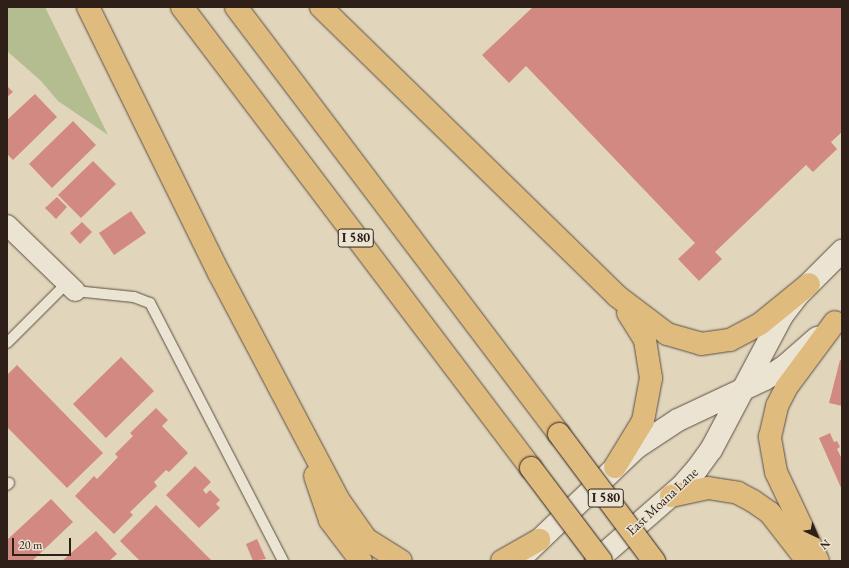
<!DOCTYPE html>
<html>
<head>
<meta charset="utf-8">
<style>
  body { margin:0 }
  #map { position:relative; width:849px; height:568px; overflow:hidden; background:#e1d6bc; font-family:"EB Garamond",serif }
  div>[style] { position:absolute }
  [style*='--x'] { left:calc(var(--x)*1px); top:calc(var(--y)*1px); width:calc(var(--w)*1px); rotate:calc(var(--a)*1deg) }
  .green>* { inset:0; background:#b4bd8f }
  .building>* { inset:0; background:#d28981 }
  .roads { filter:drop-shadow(0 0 1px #5b4e42) drop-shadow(0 0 1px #5b4e42) }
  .lane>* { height:10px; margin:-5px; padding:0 5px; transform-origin:5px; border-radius:5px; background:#ece4d3 }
  .street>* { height:20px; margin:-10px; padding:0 10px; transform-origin:10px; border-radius:10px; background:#ece4d3 }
  .secondary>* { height:22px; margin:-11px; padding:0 11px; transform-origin:11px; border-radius:11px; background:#ece4d3 }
  .highway>* { height:22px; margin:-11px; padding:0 11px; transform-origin:11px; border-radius:11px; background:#e0bb7e }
  .bridges { filter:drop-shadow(0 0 1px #2e2019) drop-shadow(0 0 1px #2e2019) }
  .highway-bridge>* { height:22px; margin:-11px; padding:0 11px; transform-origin:11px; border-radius:11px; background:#e0bb7e }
  span { translate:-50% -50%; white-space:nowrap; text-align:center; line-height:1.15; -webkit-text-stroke:3px #ece4d3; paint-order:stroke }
  .shield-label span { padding:1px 3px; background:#ece4d3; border:1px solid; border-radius:3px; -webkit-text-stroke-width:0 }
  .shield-label { font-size:13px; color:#2e2019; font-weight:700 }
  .street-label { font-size:14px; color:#2e2019 }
  .frame { position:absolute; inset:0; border:8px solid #2e2019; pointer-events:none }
  .north { position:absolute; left:797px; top:516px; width:40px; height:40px; -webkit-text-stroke:3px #ece4d3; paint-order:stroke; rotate:136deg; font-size:11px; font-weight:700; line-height:16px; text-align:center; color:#2e2019 }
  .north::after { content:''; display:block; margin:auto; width:14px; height:18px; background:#2e2019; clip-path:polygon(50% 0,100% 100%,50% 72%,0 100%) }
  .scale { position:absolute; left:12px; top:538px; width:59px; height:18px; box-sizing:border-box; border:2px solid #2e2019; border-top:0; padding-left:5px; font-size:12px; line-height:14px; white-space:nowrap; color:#2e2019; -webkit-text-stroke:3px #ece4d3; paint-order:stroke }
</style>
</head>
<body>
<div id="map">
  <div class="green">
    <i style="clip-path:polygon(7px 7px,45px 7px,108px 135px,58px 101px,41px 81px,7px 51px)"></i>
  </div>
  <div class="building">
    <i style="clip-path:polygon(533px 7px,842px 7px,842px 132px,831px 142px,837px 149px,813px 172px,806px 165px,715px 252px,722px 259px,699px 281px,678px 259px,695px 243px,526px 66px,509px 83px,482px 55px)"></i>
    <i style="clip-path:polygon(7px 86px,13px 92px,7px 97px)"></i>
    <i style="clip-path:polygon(35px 94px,57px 117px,13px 160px,7px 154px,7px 120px)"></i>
    <i style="clip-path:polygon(73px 121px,96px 145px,52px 188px,29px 164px)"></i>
    <i style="clip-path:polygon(93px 161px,116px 184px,81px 218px,58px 195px)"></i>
    <i style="clip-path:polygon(57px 197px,67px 207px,56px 219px,45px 208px)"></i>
    <i style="clip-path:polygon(131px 211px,146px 233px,114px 255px,99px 233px)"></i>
    <i style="clip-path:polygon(82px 222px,92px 232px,80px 244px,70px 233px)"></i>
    <i style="clip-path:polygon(121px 357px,154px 391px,106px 438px,73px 404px)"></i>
    <i style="clip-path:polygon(840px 360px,842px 361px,842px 406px,829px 403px)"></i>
    <i style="clip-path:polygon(17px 365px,103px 453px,67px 488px,7px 427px,7px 375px)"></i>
    <i style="clip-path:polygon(156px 408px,168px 420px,162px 426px,188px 453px,169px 472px,166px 470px,154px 482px,157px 486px,130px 512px,133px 515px,114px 534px,75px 496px,94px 476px,97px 479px,118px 457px,115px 454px,133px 436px,130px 433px)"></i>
    <i style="clip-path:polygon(830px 433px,834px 442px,837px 441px,840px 447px,837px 449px,842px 459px,842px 490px,819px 438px)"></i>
    <i style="clip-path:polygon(195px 466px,211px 482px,203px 490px,206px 494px,210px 490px,220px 500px,216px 504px,220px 508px,199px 528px,166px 495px)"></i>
    <i style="clip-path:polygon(51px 499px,73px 522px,32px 561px,7px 561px,7px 540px)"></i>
    <i style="clip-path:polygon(156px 505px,212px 561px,140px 561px,120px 541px)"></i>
    <i style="clip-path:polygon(96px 531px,117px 554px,109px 561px,62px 561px)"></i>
    <i style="clip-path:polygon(257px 539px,266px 559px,253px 561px,246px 544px)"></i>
  </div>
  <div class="roads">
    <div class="lane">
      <i style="--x:75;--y:291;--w:59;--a:5.8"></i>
      <i style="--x:134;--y:297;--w:17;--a:21"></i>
      <i style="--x:150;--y:303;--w:290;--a:62.7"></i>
      <i style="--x:7;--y:343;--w:85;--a:-45"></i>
      <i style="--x:7;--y:485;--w:3;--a:-45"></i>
    </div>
    <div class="street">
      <i style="--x:7;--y:225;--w:95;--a:44.1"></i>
    </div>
    <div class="secondary">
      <i style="--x:525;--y:554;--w:155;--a:-43.7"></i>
      <i style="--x:637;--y:447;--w:49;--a:-33.4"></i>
      <i style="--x:678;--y:420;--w:96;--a:-25.2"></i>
      <i style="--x:765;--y:379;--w:24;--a:-33"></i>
      <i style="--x:785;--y:366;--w:43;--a:-41.2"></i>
      <i style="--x:596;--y:561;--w:114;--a:-41.1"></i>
      <i style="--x:682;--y:486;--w:23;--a:-49"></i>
      <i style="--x:697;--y:469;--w:24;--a:-54"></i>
      <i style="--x:711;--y:450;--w:152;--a:-62.1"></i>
      <i style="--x:782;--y:316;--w:25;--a:-53"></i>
      <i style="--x:797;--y:296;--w:64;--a:-45"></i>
    </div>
    <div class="highway">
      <i style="--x:88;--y:7;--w:297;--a:63.8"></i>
      <i style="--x:219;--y:273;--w:255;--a:62.2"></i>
      <i style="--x:338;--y:499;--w:49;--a:55"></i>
      <i style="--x:366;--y:539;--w:41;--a:32.2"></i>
      <i style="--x:182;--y:7;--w:578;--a:52.87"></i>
      <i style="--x:236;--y:7;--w:535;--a:52.89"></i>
      <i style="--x:321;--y:7;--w:414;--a:44.3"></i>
      <i style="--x:617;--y:296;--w:63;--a:37.2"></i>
      <i style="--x:667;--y:334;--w:35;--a:16"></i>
      <i style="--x:701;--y:344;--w:29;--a:-8"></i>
      <i style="--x:730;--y:340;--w:34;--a:-28"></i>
      <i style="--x:760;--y:324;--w:63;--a:-39.2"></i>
      <i style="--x:615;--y:467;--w:54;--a:-58.7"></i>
      <i style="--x:643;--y:421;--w:44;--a:-79.5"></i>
      <i style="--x:651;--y:378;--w:38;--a:-99"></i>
      <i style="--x:645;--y:340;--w:32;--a:-122"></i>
      <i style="--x:315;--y:476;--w:46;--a:71.2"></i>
      <i style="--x:330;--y:520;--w:51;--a:52.9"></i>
      <i style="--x:671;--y:496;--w:38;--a:-12"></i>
      <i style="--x:708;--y:488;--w:30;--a:9"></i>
      <i style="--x:738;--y:493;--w:17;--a:28"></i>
      <i style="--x:753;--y:501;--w:21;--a:35"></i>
      <i style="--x:770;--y:513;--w:57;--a:52.1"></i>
      <i style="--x:502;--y:561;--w:43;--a:-29.6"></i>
      <i style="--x:818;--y:561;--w:98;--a:-115.3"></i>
      <i style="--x:776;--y:472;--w:36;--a:-100"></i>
      <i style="--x:770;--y:437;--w:32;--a:-77"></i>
      <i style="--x:777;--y:406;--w:20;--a:-63"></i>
      <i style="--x:786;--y:388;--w:82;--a:-53.4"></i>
    </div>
  </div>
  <div class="bridges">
    <div class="highway-bridge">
      <i style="--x:559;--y:434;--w:159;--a:53.2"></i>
      <i style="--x:531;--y:468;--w:116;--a:53"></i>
    </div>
  </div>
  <div class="shield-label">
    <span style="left:356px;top:238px">I 580</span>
    <span style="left:606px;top:498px">I 580</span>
  </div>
  <div class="street-label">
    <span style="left:662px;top:501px;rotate:-43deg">East Moana Lane</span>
  </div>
  <div class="frame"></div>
  <div class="north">N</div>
  <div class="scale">20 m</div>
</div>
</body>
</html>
